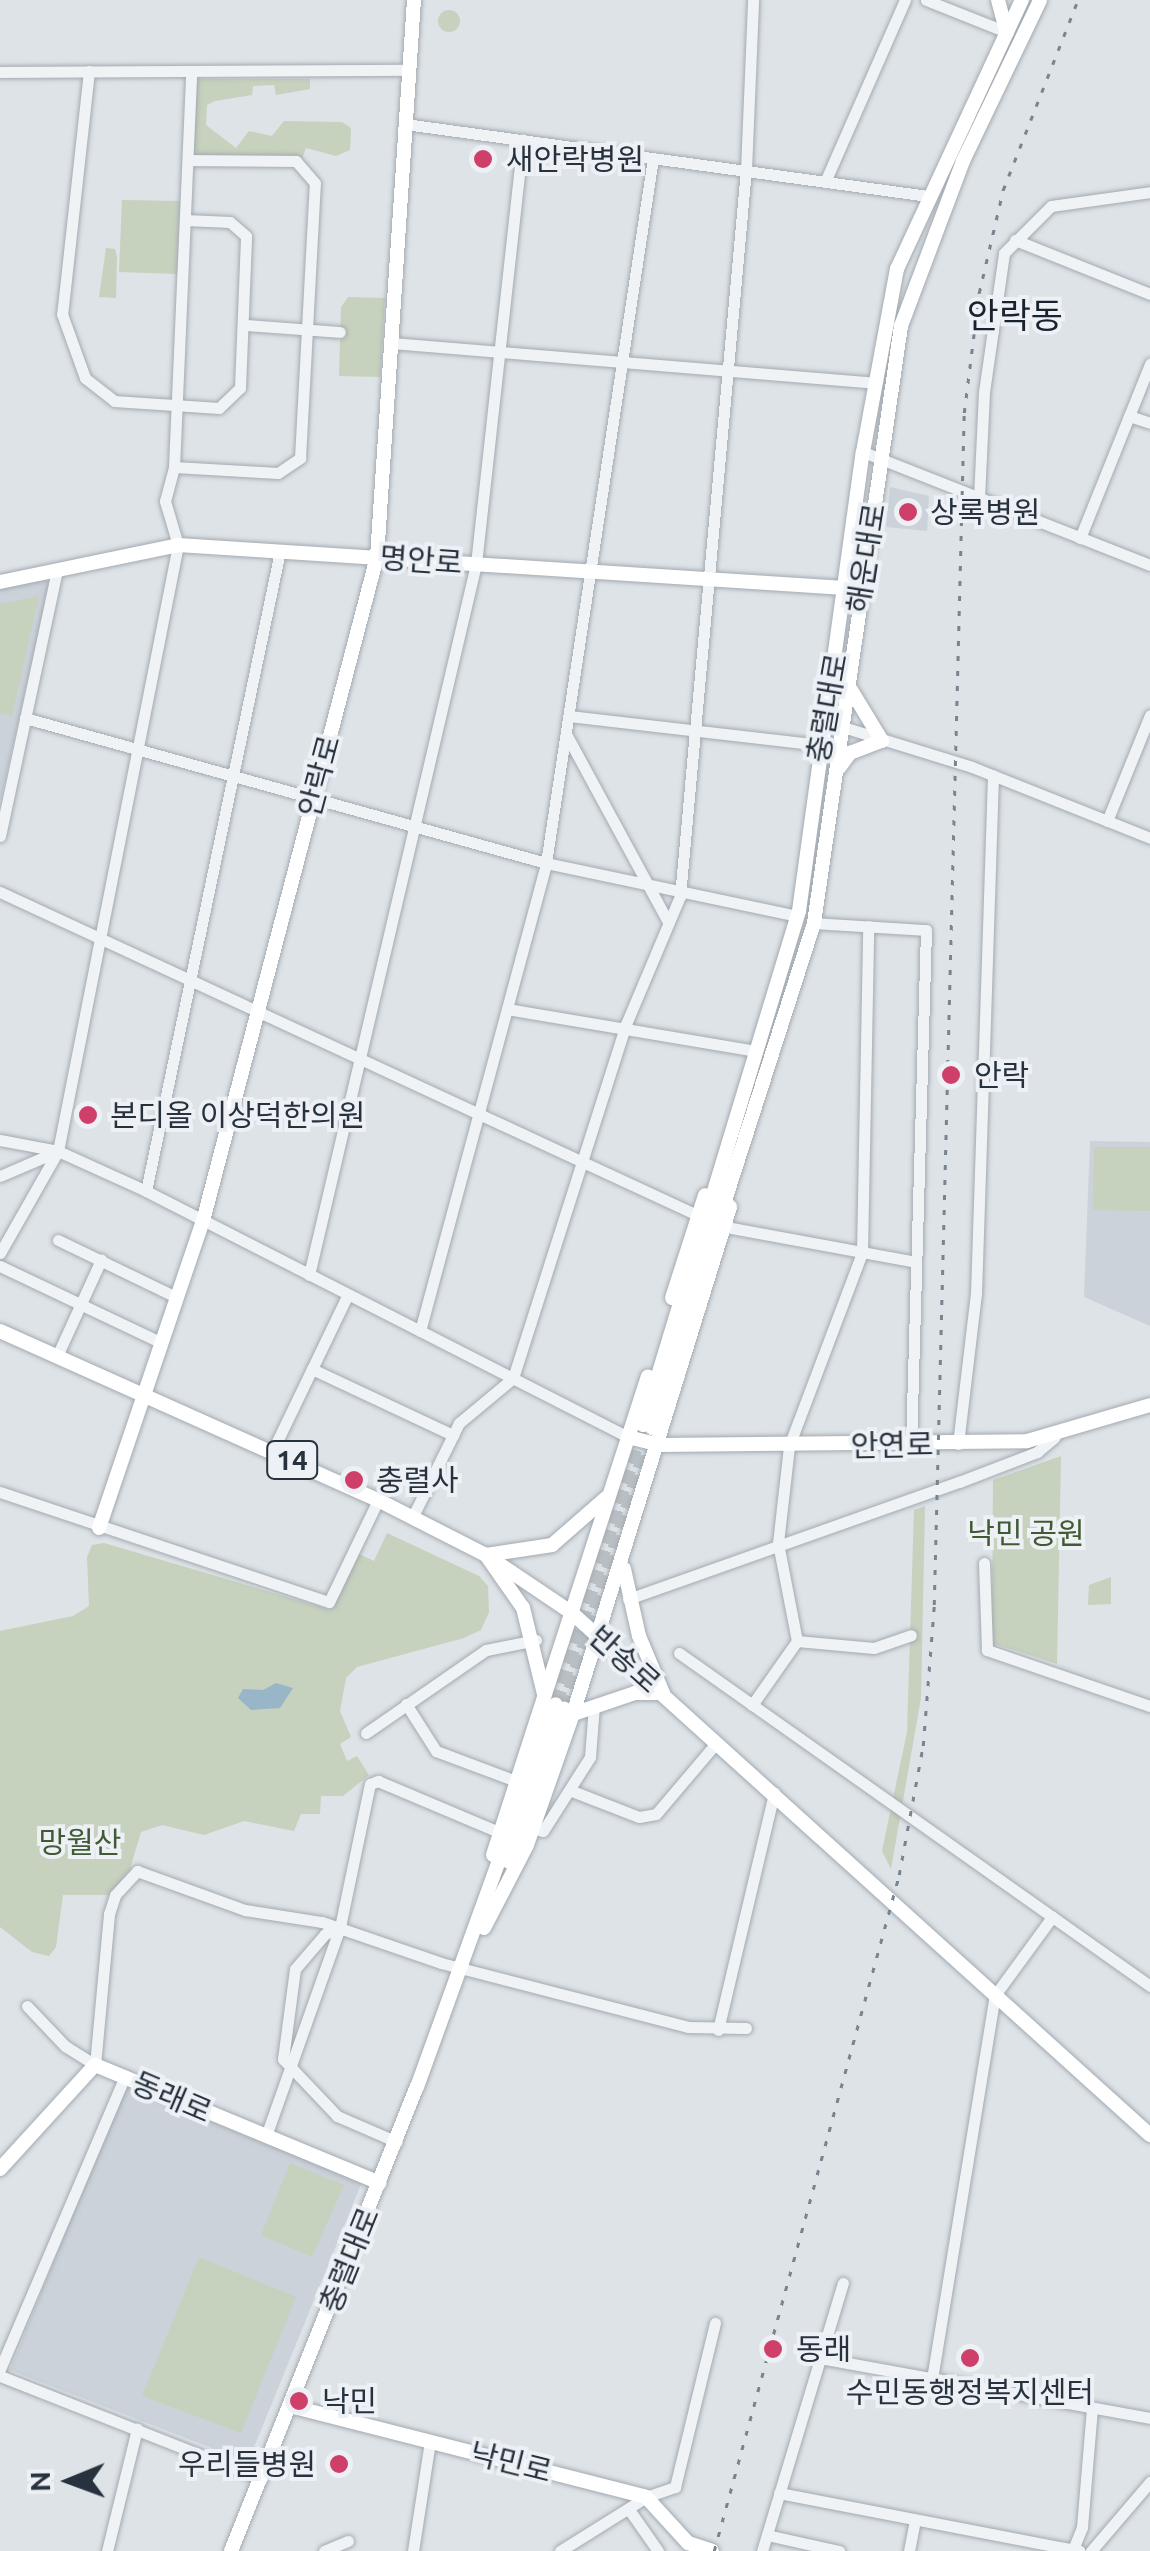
<!DOCTYPE html>
<html>
<head>
<meta charset="utf-8">
<style>
  body { margin:0 }
  #map { position:relative; width:1150px; height:2551px; overflow:hidden; background:#dde3e7; font-family:Ubuntu,"Noto Sans KR",sans-serif }
  div>[style] { position:absolute }
  [style*='--x'] { left:calc(var(--x)*1px); top:calc(var(--y)*1px); width:calc(var(--w)*1px); rotate:calc(var(--a)*1deg) }
  .built>* { inset:0; background:#cbd2d9 }
  .green>* { inset:0; background:#c6d1be }
  .round { border-radius:50% }
  .water>* { inset:0; background:#98b6c8 }
  .major-tunnel>* { height:14px; margin-top:-7px; transform-origin:0; background:repeating-linear-gradient(90deg,#b9c0c5 0 14px,transparent 0 21px) }
  .roads { filter:drop-shadow(0 0 2px #a3aab1) drop-shadow(0 0 2px #a3aab1) }
  .minor>* { height:11px; margin:-5.5px; padding:0 5.5px; transform-origin:5.5px; border-radius:5.5px; background:#f0f3f6 }
  .major>* { height:14px; margin:-7px; padding:0 7px; transform-origin:7px; border-radius:7px; background:#fff }
  .rail>* { height:2.5px; margin-top:-1.25px; transform-origin:0; background:repeating-linear-gradient(90deg,#778491 0 5px,transparent 0 15px) }
  .dots>* { width:28px; height:28px; translate:-50% -50%; box-sizing:border-box; border:5px solid #edf1f5; border-radius:50% }
  span { translate:-50% -50%; white-space:nowrap; text-align:center; line-height:1.15; -webkit-text-stroke:8px #edf1f5; paint-order:stroke }
  .shield-label span { padding:2px 8px; background:#edf1f5; border:2px solid; border-radius:8px; -webkit-text-stroke-width:0 }
  .shield-label { font-size:28px; color:#27323e; font-weight:700 }
  .poi-label { font-size:30px; color:#27323e }
  .left { translate:0 -50%; text-align:left }
  .right { translate:-100% -50%; text-align:right }
  .street-label { font-size:30px; color:#27323e }
  .park-label { font-size:30px; color:#405a34 }
  .quarter-label { font-size:35px; color:#19232f }
  .north { position:absolute; left:20px; top:2431px; width:100px; height:100px; -webkit-text-stroke:8px #edf1f5; paint-order:stroke; rotate:269deg; font-size:28px; font-weight:700; line-height:40px; text-align:center; color:#27323e }
  .north::after { content:''; display:block; margin:auto; width:35px; height:45px; background:#27323e; clip-path:polygon(50% 0,100% 100%,50% 72%,0 100%) }
</style>
</head>
<body>
<div id="map">
  <div class="built">
    <i style="clip-path:polygon(890px 487px,929px 496px,927px 531px,886px 527px)"></i>
    <i style="clip-path:polygon(45px 579px,50px 584px,0 801px,0 589px)"></i>
    <i style="clip-path:polygon(1090px 1141px,1150px 1142px,1150px 1326px,1084px 1297px)"></i>
    <i style="clip-path:polygon(124px 2087px,362px 2182px,248px 2462px,10px 2370px)"></i>
  </div>
  <div class="green">
    <i class="round" style="left:438px;top:10px;width:22px;height:22px"></i>
    <i style="clip-path:polygon(197px 79px,310px 79px,310px 89px,276px 95px,274px 85px,253px 86px,252px 95px,215px 101px,207px 105px,206px 125px,236px 148px,249px 131px,272px 136px,284px 121px,342px 122px,351px 128px,350px 150px,336px 156px,306px 148px,302px 159px,190px 158px)"></i>
    <i style="clip-path:polygon(122px 200px,181px 201px,178px 274px,119px 272px)"></i>
    <i style="clip-path:polygon(106px 248px,115px 249px,117px 257px,116px 298px,99px 297px)"></i>
    <i style="clip-path:polygon(348px 297px,385px 298px,380px 377px,339px 376px,341px 307px)"></i>
    <i style="clip-path:polygon(39px 596px,12px 716px,0 713px,0 604px)"></i>
    <i style="clip-path:polygon(1094px 1147px,1150px 1147px,1150px 1211px,1093px 1210px)"></i>
    <i style="clip-path:polygon(1061px 1456px,1057px 1664px,992px 1643px,993px 1480px)"></i>
    <i style="clip-path:polygon(925px 1506px,921px 1698px,891px 1869px,882px 1851px,907px 1732px,914px 1510px)"></i>
    <i style="clip-path:polygon(387px 1533px,479px 1576px,488px 1586px,489px 1612px,481px 1630px,464px 1638px,357px 1667px,346px 1678px,340px 1711px,351px 1737px,340px 1744px,347px 1761px,357px 1756px,369px 1775px,343px 1796px,321px 1796px,320px 1814px,301px 1814px,294px 1831px,244px 1821px,204px 1835px,162px 1825px,141px 1832px,130px 1869px,110px 1895px,63px 1895px,56px 1947px,49px 1956px,32px 1952px,0 1927px,0 1631px,73px 1616px,89px 1606px,87px 1557px,92px 1545px,104px 1543px,331px 1610px,359px 1554px,374px 1561px)"></i>
    <i style="clip-path:polygon(1111px 1577px,1111px 1604px,1088px 1605px,1089px 1585px)"></i>
    <i style="clip-path:polygon(290px 2163px,344px 2185px,312px 2257px,261px 2235px)"></i>
    <i style="clip-path:polygon(199px 2257px,296px 2297px,241px 2433px,142px 2396px)"></i>
  </div>
  <div class="water">
    <i style="clip-path:polygon(276px 1683px,293px 1688px,280px 1708px,251px 1710px,238px 1698px,243px 1689px,263px 1690px)"></i>
  </div>
  <div class="major-tunnel">
    <i style="--x:556;--y:1704;--w:286;--a:-72.7"></i>
    <i style="--x:564;--y:1709;--w:289;--a:-72.5"></i>
  </div>
  <div class="roads">
    <div class="minor">
      <i style="--x:926;--y:0;--w:87;--a:21.6"></i>
      <i style="--x:89;--y:71;--w:244;--a:96.3"></i>
      <i style="--x:62;--y:314;--w:68;--a:70.2"></i>
      <i style="--x:85;--y:378;--w:37;--a:38"></i>
      <i style="--x:114;--y:401;--w:105;--a:3.8"></i>
      <i style="--x:219;--y:408;--w:29;--a:-44"></i>
      <i style="--x:240;--y:388;--w:152;--a:-87.7"></i>
      <i style="--x:246;--y:236;--w:21;--a:-139"></i>
      <i style="--x:230;--y:222;--w:45;--a:-177.5"></i>
      <i style="--x:0;--y:72;--w:409;--a:-0.3"></i>
      <i style="--x:405;--y:124;--w:528;--a:7.84"></i>
      <i style="--x:825;--y:182;--w:199;--a:-66.3"></i>
      <i style="--x:1015;--y:240;--w:145;--a:21.8"></i>
      <i style="--x:245;--y:325;--w:95;--a:4.2"></i>
      <i style="--x:391;--y:343;--w:486;--a:4.7"></i>
      <i style="--x:1129;--y:416;--w:22;--a:18"></i>
      <i style="--x:863;--y:452;--w:308;--a:21.5"></i>
      <i style="--x:174;--y:467;--w:104;--a:3.3"></i>
      <i style="--x:278;--y:473;--w:27;--a:-34"></i>
      <i style="--x:300;--y:458;--w:275;--a:-86.9"></i>
      <i style="--x:315;--y:183;--w:29;--a:-131"></i>
      <i style="--x:296;--y:161;--w:108;--a:-179.5"></i>
      <i style="--x:979;--y:498;--w:106;--a:-87.3"></i>
      <i style="--x:984;--y:392;--w:140;--a:-81.8"></i>
      <i style="--x:1004;--y:253;--w:66;--a:-45"></i>
      <i style="--x:1051;--y:206;--w:100;--a:-8"></i>
      <i style="--x:1080;--y:538;--w:188;--a:-68.1"></i>
      <i style="--x:569;--y:716;--w:253;--a:6.6"></i>
      <i style="--x:25;--y:718;--w:541;--a:15.55"></i>
      <i style="--x:546;--y:863;--w:257;--a:11.9"></i>
      <i style="--x:830;--y:723;--w:149;--a:17.2"></i>
      <i style="--x:972;--y:767;--w:192;--a:21.7"></i>
      <i style="--x:566;--y:734;--w:214;--a:61.5"></i>
      <i style="--x:1107;--y:821;--w:114;--a:-67.9"></i>
      <i style="--x:0;--y:836;--w:273;--a:-77.9"></i>
      <i style="--x:0;--y:892;--w:768;--a:24.86"></i>
      <i style="--x:814;--y:923;--w:112;--a:3.6"></i>
      <i style="--x:926;--y:930;--w:515;--a:91.67"></i>
      <i style="--x:507;--y:1009;--w:253;--a:9.6"></i>
      <i style="--x:0;--y:1140;--w:59;--a:10.7"></i>
      <i style="--x:58;--y:1151;--w:97;--a:24.4"></i>
      <i style="--x:146;--y:1191;--w:541;--a:27.04"></i>
      <i style="--x:0;--y:1176;--w:63;--a:-23.3"></i>
      <i style="--x:146;--y:1191;--w:654;--a:-78.17"></i>
      <i style="--x:726;--y:1227;--w:193;--a:10.4"></i>
      <i style="--x:58;--y:1240;--w:131;--a:25.8"></i>
      <i style="--x:0;--y:1253;--w:117;--a:-60.4"></i>
      <i style="--x:58;--y:1151;--w:618;--a:-78.8"></i>
      <i style="--x:178;--y:545;--w:46;--a:-106.5"></i>
      <i style="--x:165;--y:501;--w:35;--a:-75"></i>
      <i style="--x:174;--y:467;--w:396;--a:-87.5"></i>
      <i style="--x:0;--y:1266;--w:177;--a:25.4"></i>
      <i style="--x:309;--y:1275;--w:730;--a:-76.78"></i>
      <i style="--x:476;--y:564;--w:427;--a:-83.7"></i>
      <i style="--x:420;--y:1331;--w:485;--a:-74.9"></i>
      <i style="--x:546;--y:863;--w:713;--a:-81.37"></i>
      <i style="--x:57;--y:1356;--w:106;--a:-65.4"></i>
      <i style="--x:312;--y:1369;--w:156;--a:25.1"></i>
      <i style="--x:958;--y:1444;--w:151;--a:-83.2"></i>
      <i style="--x:976;--y:1294;--w:519;--a:-88.12"></i>
      <i style="--x:272;--y:1452;--w:175;--a:-64.3"></i>
      <i style="--x:0;--y:1492;--w:347;--a:18.5"></i>
      <i style="--x:329;--y:1602;--w:113;--a:-64.3"></i>
      <i style="--x:412;--y:1518;--w:106;--a:-63.7"></i>
      <i style="--x:459;--y:1423;--w:70;--a:-39.8"></i>
      <i style="--x:513;--y:1378;--w:372;--a:-72.3"></i>
      <i style="--x:626;--y:1024;--w:139;--a:-67.1"></i>
      <i style="--x:680;--y:896;--w:729;--a:-84.81"></i>
      <i style="--x:746;--y:170;--w:170;--a:-87.6"></i>
      <i style="--x:984;--y:1563;--w:87;--a:88"></i>
      <i style="--x:987;--y:1650;--w:172;--a:19"></i>
      <i style="--x:628;--y:1599;--w:351;--a:-19.5"></i>
      <i style="--x:959;--y:1482;--w:84;--a:-21"></i>
      <i style="--x:1037;--y:1452;--w:23;--a:-40"></i>
      <i style="--x:797;--y:1641;--w:77;--a:5.2"></i>
      <i style="--x:874;--y:1648;--w:39;--a:-19"></i>
      <i style="--x:679;--y:1653;--w:577;--a:35.26"></i>
      <i style="--x:406;--y:1704;--w:56;--a:57.4"></i>
      <i style="--x:436;--y:1751;--w:85;--a:20.6"></i>
      <i style="--x:752;--y:1705;--w:78;--a:-54.9"></i>
      <i style="--x:797;--y:1641;--w:100;--a:-101"></i>
      <i style="--x:778;--y:1543;--w:98;--a:-83.5"></i>
      <i style="--x:789;--y:1446;--w:206;--a:-69.3"></i>
      <i style="--x:862;--y:1253;--w:327;--a:-88.9"></i>
      <i style="--x:366;--y:1733;--w:146;--a:-34.7"></i>
      <i style="--x:486;--y:1650;--w:51;--a:-11.3"></i>
      <i style="--x:572;--y:1791;--w:72;--a:21.2"></i>
      <i style="--x:639;--y:1817;--w:17;--a:-10"></i>
      <i style="--x:656;--y:1814;--w:94;--a:-49.7"></i>
      <i style="--x:533;--y:1828;--w:10;--a:17"></i>
      <i style="--x:543;--y:1831;--w:88;--a:-57.6"></i>
      <i style="--x:590;--y:1757;--w:52;--a:-85.6"></i>
      <i style="--x:340;--y:1927;--w:17;--a:155"></i>
      <i style="--x:325;--y:1934;--w:46;--a:130.6"></i>
      <i style="--x:295;--y:1969;--w:91;--a:97.6"></i>
      <i style="--x:283;--y:2059;--w:79;--a:46.5"></i>
      <i style="--x:337;--y:2116;--w:65;--a:23.4"></i>
      <i style="--x:27;--y:2006;--w:55;--a:46.5"></i>
      <i style="--x:65;--y:2046;--w:36;--a:32"></i>
      <i style="--x:95;--y:2065;--w:152;--a:-84.7"></i>
      <i style="--x:109;--y:1914;--w:20;--a:-72"></i>
      <i style="--x:115;--y:1895;--w:33;--a:-47"></i>
      <i style="--x:137;--y:1871;--w:115;--a:19.9"></i>
      <i style="--x:245;--y:1910;--w:78;--a:8.9"></i>
      <i style="--x:322;--y:1922;--w:126;--a:19"></i>
      <i style="--x:441;--y:1963;--w:255;--a:14.5"></i>
      <i style="--x:688;--y:2027;--w:58;--a:1"></i>
      <i style="--x:718;--y:2030;--w:244;--a:-76.7"></i>
      <i style="--x:266;--y:2136;--w:222;--a:-70.5"></i>
      <i style="--x:340;--y:1927;--w:146;--a:-78.2"></i>
      <i style="--x:370;--y:1784;--w:9;--a:-21"></i>
      <i style="--x:378;--y:1781;--w:131;--a:22.9"></i>
      <i style="--x:820;--y:2358;--w:335;--a:10.3"></i>
      <i style="--x:0;--y:2369;--w:319;--a:-66.9"></i>
      <i style="--x:0;--y:2376;--w:281;--a:21.5"></i>
      <i style="--x:932;--y:2379;--w:389;--a:-80.7"></i>
      <i style="--x:995;--y:1995;--w:97;--a:-53.8"></i>
      <i style="--x:779;--y:2493;--w:306;--a:10.9"></i>
      <i style="--x:630;--y:2511;--w:49;--a:55"></i>
      <i style="--x:767;--y:2535;--w:74;--a:12.5"></i>
      <i style="--x:1074;--y:2547;--w:22;--a:-68"></i>
      <i style="--x:1082;--y:2527;--w:120;--a:-85.2"></i>
      <i style="--x:107;--y:2551;--w:126;--a:-76.2"></i>
      <i style="--x:324;--y:2551;--w:26;--a:-23"></i>
      <i style="--x:413;--y:2551;--w:111;--a:-81.2"></i>
      <i style="--x:560;--y:2551;--w:102;--a:-32.1"></i>
      <i style="--x:646;--y:2497;--w:31;--a:-19"></i>
      <i style="--x:675;--y:2487;--w:169;--a:-76.3"></i>
      <i style="--x:762;--y:2551;--w:280;--a:-73.2"></i>
      <i style="--x:909;--y:2551;--w:31;--a:-79"></i>
      <i style="--x:1091;--y:2551;--w:91;--a:-49.5"></i>
    </div>
    <div class="major">
      <i style="--x:998;--y:0;--w:34;--a:75"></i>
      <i style="--x:0;--y:582;--w:182;--a:-11.7"></i>
      <i style="--x:178;--y:545;--w:668;--a:3.69"></i>
      <i style="--x:839;--y:768;--w:19;--a:-54"></i>
      <i style="--x:850;--y:753;--w:34;--a:-21"></i>
      <i style="--x:882;--y:741;--w:60;--a:-121.3"></i>
      <i style="--x:672;--y:1298;--w:108;--a:-72.2"></i>
      <i style="--x:0;--y:1331;--w:414;--a:24.1"></i>
      <i style="--x:378;--y:1500;--w:121;--a:27"></i>
      <i style="--x:486;--y:1555;--w:104;--a:34"></i>
      <i style="--x:572;--y:1613;--w:779;--a:42.09"></i>
      <i style="--x:643;--y:1425;--w:537;--a:-73.12"></i>
      <i style="--x:799;--y:911;--w:463;--a:-82.1"></i>
      <i style="--x:863;--y:452;--w:186;--a:-79.5"></i>
      <i style="--x:897;--y:269;--w:297;--a:-65.1"></i>
      <i style="--x:652;--y:1428;--w:530;--a:-72.21"></i>
      <i style="--x:814;--y:923;--w:603;--a:-81.71"></i>
      <i style="--x:901;--y:326;--w:176;--a:-69.4"></i>
      <i style="--x:963;--y:161;--w:178;--a:-64.4"></i>
      <i style="--x:628;--y:1437;--w:32;--a:14"></i>
      <i style="--x:659;--y:1445;--w:368;--a:-0.6"></i>
      <i style="--x:1027;--y:1441;--w:128;--a:-16.3"></i>
      <i style="--x:99;--y:1528;--w:324;--a:-71.3"></i>
      <i style="--x:203;--y:1221;--w:686;--a:-75.32"></i>
      <i style="--x:377;--y:557;--w:558;--a:-86.2"></i>
      <i style="--x:544;--y:1694;--w:89;--a:-103.7"></i>
      <i style="--x:523;--y:1608;--w:65;--a:-124.9"></i>
      <i style="--x:486;--y:1555;--w:67;--a:-8.6"></i>
      <i style="--x:552;--y:1545;--w:73;--a:-41.1"></i>
      <i style="--x:573;--y:1714;--w:65;--a:-18.7"></i>
      <i style="--x:635;--y:1693;--w:28;--a:0"></i>
      <i style="--x:663;--y:1693;--w:62;--a:-112.8"></i>
      <i style="--x:639;--y:1636;--w:69;--a:-102.6"></i>
      <i style="--x:493;--y:1855;--w:503;--a:-72.07"></i>
      <i style="--x:509;--y:1862;--w:163;--a:-70.2"></i>
      <i style="--x:484;--y:1928;--w:93;--a:-62.6"></i>
      <i style="--x:527;--y:1845;--w:139;--a:-70.7"></i>
      <i style="--x:573;--y:1714;--w:531;--a:-72.79"></i>
      <i style="--x:0;--y:2169;--w:141;--a:-47.6"></i>
      <i style="--x:95;--y:2065;--w:308;--a:22.5"></i>
      <i style="--x:290;--y:2406;--w:367;--a:14.3"></i>
      <i style="--x:646;--y:2497;--w:62;--a:47.6"></i>
      <i style="--x:688;--y:2543;--w:25;--a:18"></i>
      <i style="--x:231;--y:2551;--w:500;--a:-68.2"></i>
      <i style="--x:417;--y:2087;--w:407;--a:-70.1"></i>
    </div>
  </div>
  <div class="rail">
    <i style="--x:714;--y:2551;--w:701;--a:-74.69"></i>
    <i style="--x:899;--y:1875;--w:131;--a:-79.5"></i>
    <i style="--x:923;--y:1746;--w:141;--a:-85.5"></i>
    <i style="--x:934;--y:1605;--w:1192;--a:-88.56"></i>
    <i style="--x:964;--y:413;--w:121;--a:-82.9"></i>
    <i style="--x:979;--y:293;--w:106;--a:-76.9"></i>
    <i style="--x:1003;--y:190;--w:204;--a:-68.5"></i>
  </div>
  <div class="dots">
    <i style="left:483px;top:159px;background:#ce4069"></i>
    <i style="left:908px;top:512px;background:#ce4069"></i>
    <i style="left:951px;top:1075px;background:#ce4069"></i>
    <i style="left:88px;top:1115px;background:#ce4069"></i>
    <i style="left:354px;top:1480px;background:#ce4069"></i>
    <i style="left:773px;top:2349px;background:#ce4069"></i>
    <i style="left:970px;top:2358px;background:#ce4069"></i>
    <i style="left:299px;top:2401px;background:#ce4069"></i>
    <i style="left:339px;top:2464px;background:#ce4069"></i>
  </div>
  <div class="shield-label">
    <span style="left:292px;top:1460px">14</span>
  </div>
  <div class="poi-label">
    <span class="left" style="left:506px;top:159px">새안락병원</span>
    <span class="left" style="left:930px;top:512px">상록병원</span>
    <span class="left" style="left:974px;top:1075px">안락</span>
    <span class="left" style="left:110px;top:1115px">본디올 이상덕한의원</span>
    <span class="left" style="left:376px;top:1480px">충렬사</span>
    <span class="left" style="left:796px;top:2349px">동래</span>
    <span style="left:970px;top:2392px">수민동행정복지센터</span>
    <span class="left" style="left:322px;top:2401px">낙민</span>
    <span class="right" style="left:316px;top:2464px">우리들병원</span>
  </div>
  <div class="street-label">
    <span style="left:866px;top:558px;rotate:-81deg">해운대로</span>
    <span style="left:421px;top:560px;rotate:4deg">명안로</span>
    <span style="left:827px;top:708px;rotate:-80deg">충렬대로</span>
    <span style="left:319px;top:776px;rotate:-75deg">안락로</span>
    <span style="left:892px;top:1445px;rotate:-1deg">안연로</span>
    <span style="left:625px;top:1659px;rotate:42deg">반송로</span>
    <span style="left:172px;top:2097px;rotate:23deg">동래로</span>
    <span style="left:349px;top:2260px;rotate:-68deg">충렬대로</span>
    <span style="left:511px;top:2462px;rotate:14deg">낙민로</span>
  </div>
  <div class="park-label">
    <span style="left:1026px;top:1533px">낙민 공원</span>
    <span style="left:80px;top:1842px">망월산</span>
  </div>
  <div class="quarter-label">
    <span style="left:1015px;top:315px">안락동</span>
  </div>
  <div class="north">N</div>
</div>
</body>
</html>
